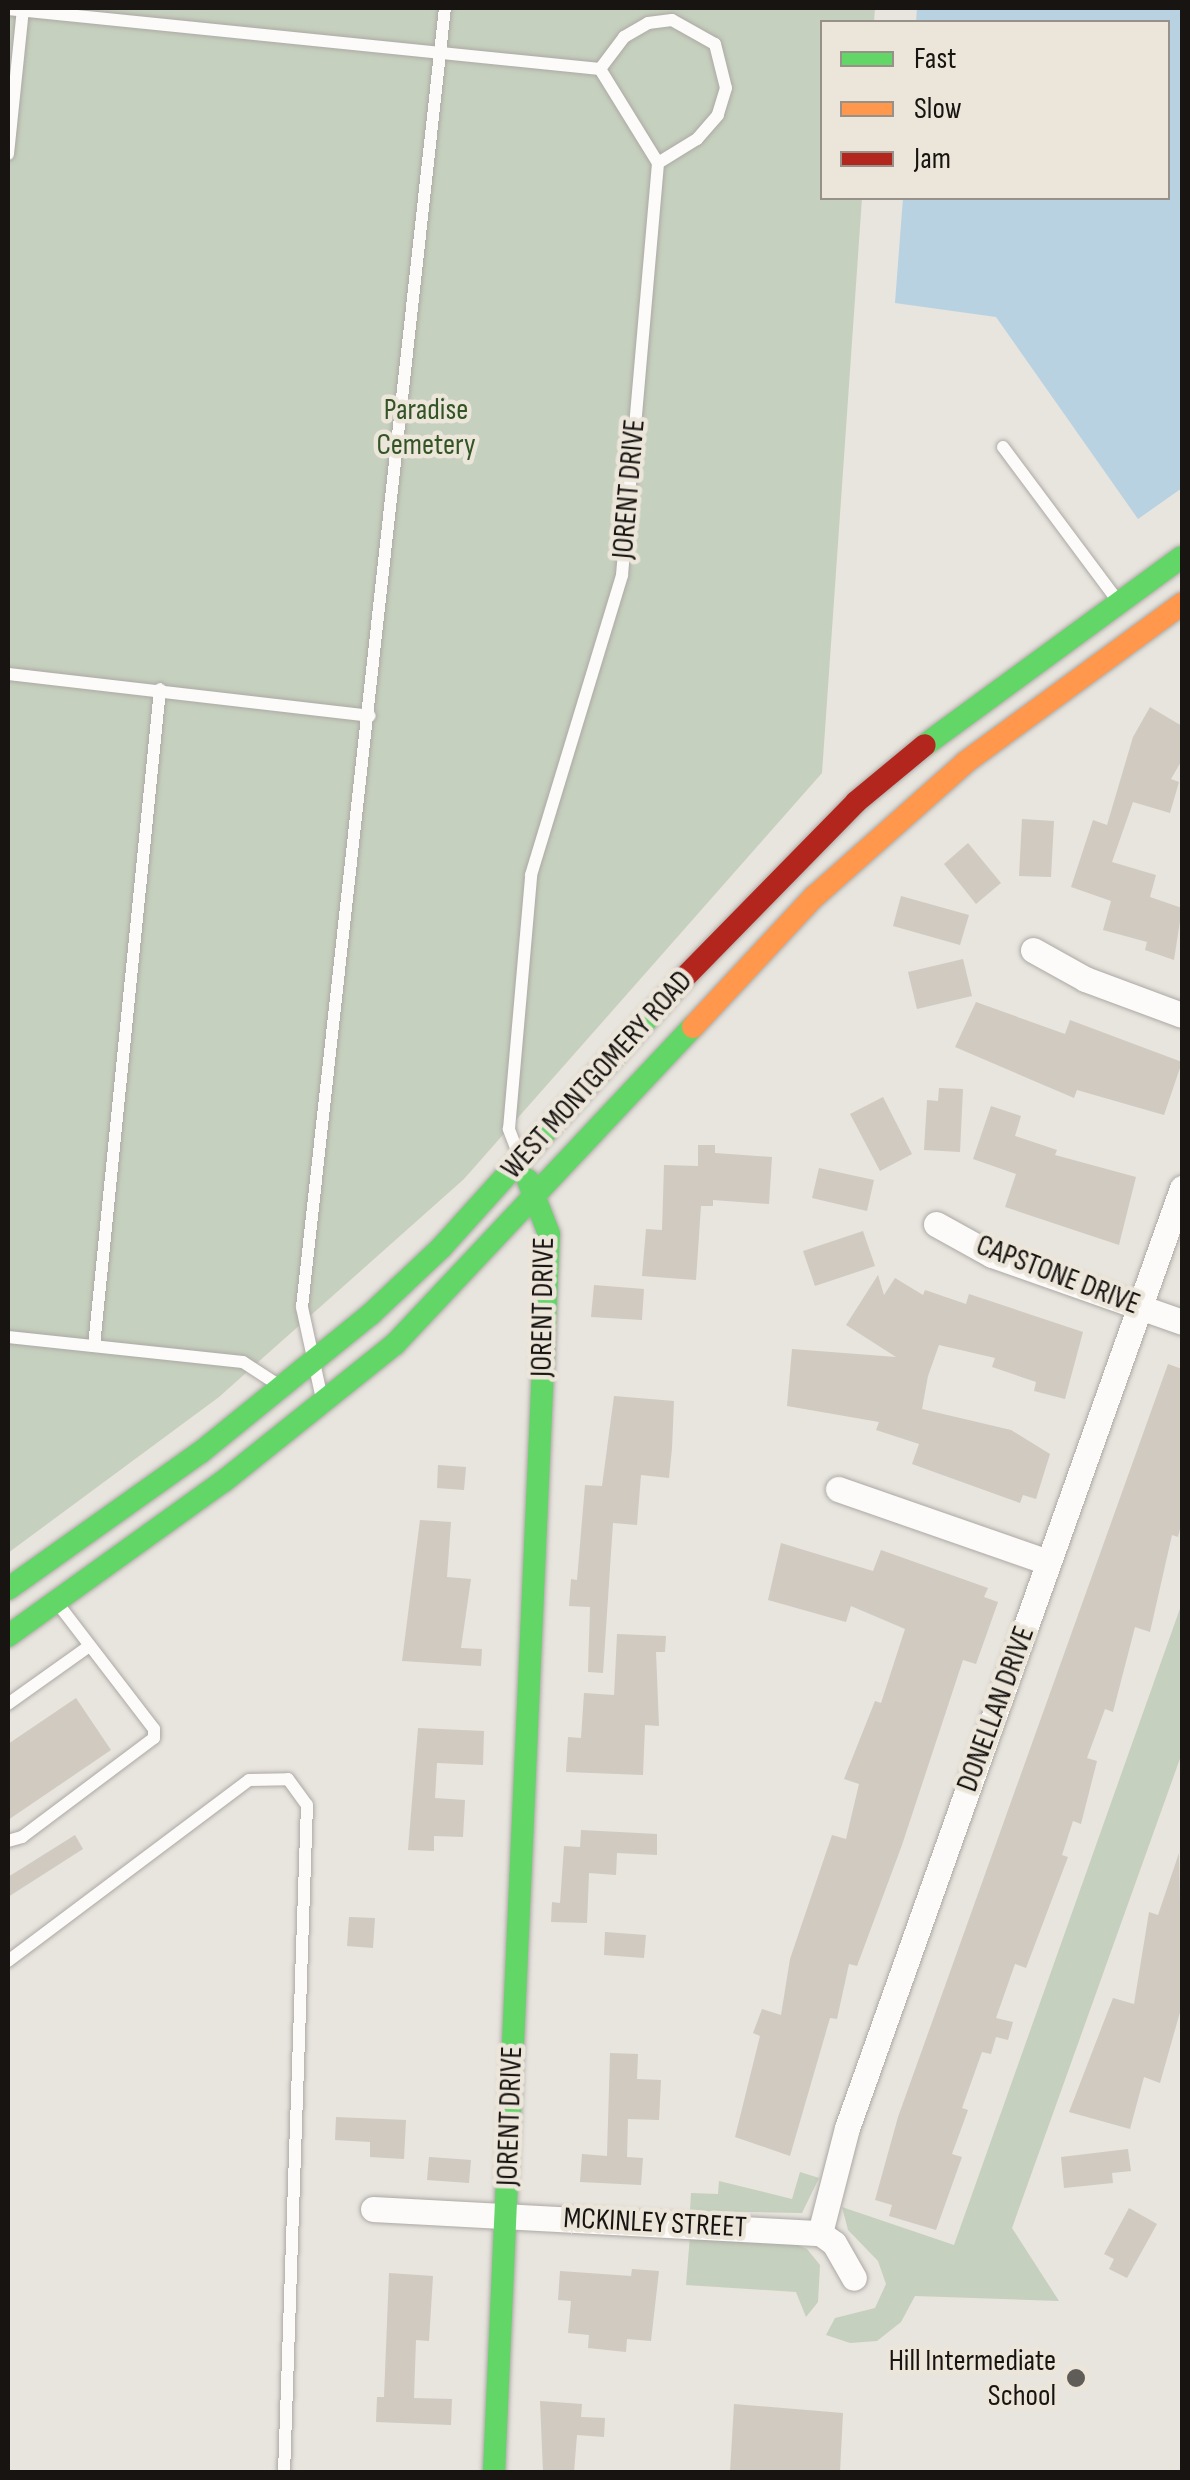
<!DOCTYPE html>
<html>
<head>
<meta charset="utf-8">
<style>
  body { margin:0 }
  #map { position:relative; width:1190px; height:2480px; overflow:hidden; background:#e8e4de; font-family:"Sofia Sans Condensed",sans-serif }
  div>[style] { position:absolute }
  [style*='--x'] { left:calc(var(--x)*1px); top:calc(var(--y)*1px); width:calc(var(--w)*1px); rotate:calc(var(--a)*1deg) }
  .green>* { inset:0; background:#c6d0be }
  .water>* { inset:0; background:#b8d2e2 }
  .building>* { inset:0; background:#d0cac1 }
  .roads { filter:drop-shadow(0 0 2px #aca9a4) drop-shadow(0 0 2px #aca9a4) }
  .lane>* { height:12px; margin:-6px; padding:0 6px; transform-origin:6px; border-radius:6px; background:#fcfbfa }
  .street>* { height:25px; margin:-12.5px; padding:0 12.5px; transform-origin:12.5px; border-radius:12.5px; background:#fcfbfa }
  .fast>* { height:22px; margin:-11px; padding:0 11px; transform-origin:11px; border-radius:11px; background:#63d668 }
  .slow>* { height:22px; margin:-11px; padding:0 11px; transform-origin:11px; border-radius:11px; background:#ff974d }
  .jam>* { height:22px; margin:-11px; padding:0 11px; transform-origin:11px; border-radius:11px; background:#b3261e }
  .dots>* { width:28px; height:28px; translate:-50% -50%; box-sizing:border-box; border:5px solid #ece5da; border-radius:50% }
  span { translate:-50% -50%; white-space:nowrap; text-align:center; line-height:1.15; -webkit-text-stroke:9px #ece5da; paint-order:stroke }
  .park-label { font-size:30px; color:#335525 }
  .street-label { font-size:30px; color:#171411 }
  .poi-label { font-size:30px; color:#171411 }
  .right { translate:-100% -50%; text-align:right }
  .frame { position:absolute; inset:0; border:10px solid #171411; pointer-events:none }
  .legend { position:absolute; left:820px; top:20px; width:350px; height:180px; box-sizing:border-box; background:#ece5da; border:2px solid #97918a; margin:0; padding:12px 18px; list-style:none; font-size:30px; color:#171411 }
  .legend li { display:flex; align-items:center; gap:20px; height:50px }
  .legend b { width:50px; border:2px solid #97918a }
</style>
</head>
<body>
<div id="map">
  <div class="green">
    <i style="clip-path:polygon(8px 8px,875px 8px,874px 22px,822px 22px,822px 198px,862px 198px,822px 773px,464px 1179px,219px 1397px,8px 1553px)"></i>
    <i style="clip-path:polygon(1182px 1603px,1182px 1753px,1012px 2228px,1059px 2301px,915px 2296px,901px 2322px,877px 2341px,850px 2343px,826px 2335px,835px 2318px,875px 2308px,886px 2284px,878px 2261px,848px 2230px,842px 2207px,954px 2245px)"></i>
    <i style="clip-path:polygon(800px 2172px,819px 2178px,802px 2213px,690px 2211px,691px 2193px,718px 2194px,719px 2181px,792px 2199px)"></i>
    <i style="clip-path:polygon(690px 2236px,789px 2241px,807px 2249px,820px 2265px,818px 2302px,806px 2317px,796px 2292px,686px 2285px)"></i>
  </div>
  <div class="water">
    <i style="clip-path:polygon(917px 8px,1182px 8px,1182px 488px,1138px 519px,996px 317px,895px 303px,903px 198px,1168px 198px,1168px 22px,916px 22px)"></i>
  </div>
  <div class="building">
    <i style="clip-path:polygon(1150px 707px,1182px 726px,1182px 760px,1171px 779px,1179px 782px,1170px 813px,1133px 802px,1112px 862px,1156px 875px,1150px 897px,1182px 908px,1174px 960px,1145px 950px,1147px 942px,1103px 930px,1111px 901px,1071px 887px,1093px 820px,1107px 825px,1133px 737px)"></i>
    <i style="clip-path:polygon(1022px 819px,1054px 821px,1051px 877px,1019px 876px)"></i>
    <i style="clip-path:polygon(968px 843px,1001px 883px,976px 904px,944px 864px)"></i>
    <i style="clip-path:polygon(901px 896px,969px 915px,960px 945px,893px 926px)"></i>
    <i style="clip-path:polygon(963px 959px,972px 996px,917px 1009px,908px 972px)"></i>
    <i style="clip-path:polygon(976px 1002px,1065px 1034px,1070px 1020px,1182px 1062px,1164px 1115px,1077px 1090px,1074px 1098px,955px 1047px)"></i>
    <i style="clip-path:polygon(939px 1088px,963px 1089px,960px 1152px,924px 1150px,927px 1100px,938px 1101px)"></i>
    <i style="clip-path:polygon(883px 1097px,912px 1154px,880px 1171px,850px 1114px)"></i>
    <i style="clip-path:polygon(991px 1106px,1021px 1116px,1015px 1136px,1057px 1150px,1055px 1155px,1136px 1177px,1119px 1245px,1005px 1207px,1016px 1174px,973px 1159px)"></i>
    <i style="clip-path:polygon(698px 1145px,715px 1145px,715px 1153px,772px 1157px,769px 1204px,713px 1200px,713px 1206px,701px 1206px,696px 1280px,642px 1276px,646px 1229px,662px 1230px,664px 1165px,698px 1166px)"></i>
    <i style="clip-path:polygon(819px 1168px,874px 1180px,867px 1211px,812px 1198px)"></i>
    <i style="clip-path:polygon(863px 1231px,875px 1266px,815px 1286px,803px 1251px)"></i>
    <i style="clip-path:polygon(878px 1275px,884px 1295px,895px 1278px,923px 1295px,925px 1290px,966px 1304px,969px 1294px,1083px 1332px,1065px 1399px,1034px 1391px,1036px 1382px,992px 1367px,995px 1358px,939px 1345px,928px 1376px,922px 1409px,1011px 1430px,1050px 1454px,1036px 1499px,1023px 1495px,1020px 1503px,912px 1464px,919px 1444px,876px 1430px,879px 1422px,787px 1406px,792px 1349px,896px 1357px,846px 1325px)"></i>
    <i style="clip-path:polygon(594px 1285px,644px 1289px,642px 1320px,591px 1317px)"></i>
    <i style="clip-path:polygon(1168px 1364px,1182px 1369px,1182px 1520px,1178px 1537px,1172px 1535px,1150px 1632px,1135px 1627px,1113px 1712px,1105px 1709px,1087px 1758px,1097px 1761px,1081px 1824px,1073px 1821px,1062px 1855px,1068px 1857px,1026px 1968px,1015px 1964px,996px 2018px,1013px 2022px,1008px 2040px,996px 2037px,991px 2054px,982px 2052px,962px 2108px,968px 2110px,952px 2154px,962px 2157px,936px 2230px,889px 2216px,892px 2205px,875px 2200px,898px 2117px)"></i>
    <i style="clip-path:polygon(614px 1396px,674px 1401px,672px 1448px,669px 1478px,641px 1475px,637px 1525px,613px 1523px,603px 1673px,588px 1672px,590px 1607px,569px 1606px,571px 1579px,577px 1580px,585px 1485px,602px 1486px)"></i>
    <i style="clip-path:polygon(438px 1465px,466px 1467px,464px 1490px,437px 1488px)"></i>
    <i style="clip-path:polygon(420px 1520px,451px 1522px,447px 1577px,471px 1579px,461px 1648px,482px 1649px,481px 1666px,402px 1661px)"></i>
    <i style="clip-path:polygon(781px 1543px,873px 1571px,881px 1550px,988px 1588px,984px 1597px,998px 1602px,976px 1664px,963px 1660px,902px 1845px,857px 1966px,849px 1964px,837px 2019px,830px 2018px,790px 2156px,735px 2137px,760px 2036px,753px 2033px,762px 2009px,781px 2015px,790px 1959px,832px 1835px,846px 1839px,859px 1784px,844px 1779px,875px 1701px,881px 1703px,905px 1629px,851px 1606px,846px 1622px,768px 1600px)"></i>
    <i style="clip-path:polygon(617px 1634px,666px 1636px,665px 1652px,656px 1652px,659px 1726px,645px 1725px,643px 1775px,566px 1772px,568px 1737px,581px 1738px,584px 1693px,614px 1695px)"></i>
    <i style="clip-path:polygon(76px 1698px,111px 1750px,8px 1820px,8px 1744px)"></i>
    <i style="clip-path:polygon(418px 1728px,484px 1731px,483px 1765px,437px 1763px,435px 1798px,465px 1800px,463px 1837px,434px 1836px,434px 1851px,408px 1850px)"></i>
    <i style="clip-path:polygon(581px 1830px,657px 1834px,657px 1855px,617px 1853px,616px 1875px,589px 1873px,587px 1923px,551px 1922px,552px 1902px,560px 1903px,564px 1846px,580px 1847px)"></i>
    <i style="clip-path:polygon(75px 1835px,83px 1849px,8px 1897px,8px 1877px)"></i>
    <i style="clip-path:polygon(1179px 1853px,1182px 2005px,1160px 2083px,1144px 2077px,1130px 2129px,1069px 2112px,1113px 1998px,1134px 2004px,1149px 1912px,1158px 1915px)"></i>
    <i style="clip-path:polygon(349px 1917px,375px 1918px,373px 1948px,347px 1946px)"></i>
    <i style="clip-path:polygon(605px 1932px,646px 1935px,644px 1958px,604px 1955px)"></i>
    <i style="clip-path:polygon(610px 2053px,638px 2054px,637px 2079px,661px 2080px,659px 2120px,628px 2119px,627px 2157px,643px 2158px,641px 2185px,580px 2182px,582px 2154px,607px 2156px)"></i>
    <i style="clip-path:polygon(336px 2117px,406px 2120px,404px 2159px,370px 2157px,370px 2142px,335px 2140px)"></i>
    <i style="clip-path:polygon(1128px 2149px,1131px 2171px,1112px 2173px,1113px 2183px,1064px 2188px,1061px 2157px)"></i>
    <i style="clip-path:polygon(429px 2157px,471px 2160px,469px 2183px,427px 2180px)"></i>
    <i style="clip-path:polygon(1129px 2208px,1157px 2224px,1127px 2278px,1109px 2269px,1114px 2259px,1104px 2254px)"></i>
    <i style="clip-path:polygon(632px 2269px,659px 2271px,651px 2341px,627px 2339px,626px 2352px,588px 2348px,589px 2335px,568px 2333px,571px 2301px,558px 2300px,560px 2271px,631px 2276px)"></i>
    <i style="clip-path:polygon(389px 2273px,433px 2276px,429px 2341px,416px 2340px,414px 2398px,452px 2399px,451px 2425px,376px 2422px,377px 2397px,384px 2397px)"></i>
    <i style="clip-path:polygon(540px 2401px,582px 2404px,581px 2417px,605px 2418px,604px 2437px,577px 2435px,574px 2472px,543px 2472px)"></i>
    <i style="clip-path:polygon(734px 2404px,843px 2413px,840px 2472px,730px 2472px)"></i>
  </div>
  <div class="roads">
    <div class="lane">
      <i style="--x:8;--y:9;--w:595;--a:5.79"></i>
      <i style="--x:600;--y:69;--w:40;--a:-53"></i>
      <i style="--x:624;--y:37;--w:28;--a:-30"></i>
      <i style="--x:648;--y:23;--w:24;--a:-7"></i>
      <i style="--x:672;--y:20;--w:49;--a:29.2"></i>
      <i style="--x:715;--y:44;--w:45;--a:76"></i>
      <i style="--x:726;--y:88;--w:28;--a:107"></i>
      <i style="--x:718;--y:115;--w:32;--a:131"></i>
      <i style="--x:697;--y:139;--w:46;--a:148.4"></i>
      <i style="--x:600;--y:69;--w:110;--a:58.3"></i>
      <i style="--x:8;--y:154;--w:147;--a:-84.1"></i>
      <i style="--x:1003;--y:447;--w:191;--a:53.3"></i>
      <i style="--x:8;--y:674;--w:364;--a:6.6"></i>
      <i style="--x:518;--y:1153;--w:26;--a:-111"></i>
      <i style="--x:509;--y:1129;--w:255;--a:-85"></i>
      <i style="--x:531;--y:875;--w:313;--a:-73.1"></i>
      <i style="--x:622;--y:575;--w:414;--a:-85"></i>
      <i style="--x:8;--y:1337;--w:236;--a:6.1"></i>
      <i style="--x:243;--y:1362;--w:44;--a:33"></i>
      <i style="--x:94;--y:1346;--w:660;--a:-84.26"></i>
      <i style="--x:322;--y:1399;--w:94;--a:-102.3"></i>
      <i style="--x:302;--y:1307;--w:1307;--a:-83.72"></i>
      <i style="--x:8;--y:1704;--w:98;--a:-35.5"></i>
      <i style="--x:8;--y:1841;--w:15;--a:-16"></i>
      <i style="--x:22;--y:1837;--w:165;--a:-36.9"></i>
      <i style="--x:154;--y:1738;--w:9;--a:-90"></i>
      <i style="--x:154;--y:1729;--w:158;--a:-127.5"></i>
      <i style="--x:8;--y:1961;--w:301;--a:-36.9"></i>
      <i style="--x:249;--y:1780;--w:39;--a:-1"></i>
      <i style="--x:288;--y:1779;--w:32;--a:54"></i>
      <i style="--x:307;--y:1805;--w:667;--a:91.97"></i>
    </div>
    <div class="street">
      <i style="--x:1033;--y:950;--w:60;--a:29.1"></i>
      <i style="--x:1085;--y:979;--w:103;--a:20.4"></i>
      <i style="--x:936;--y:1224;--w:64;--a:29"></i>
      <i style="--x:992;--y:1255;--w:201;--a:19.4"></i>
      <i style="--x:838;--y:1489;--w:222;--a:19.2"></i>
      <i style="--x:373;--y:2209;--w:448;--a:3.1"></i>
      <i style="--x:820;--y:2233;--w:17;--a:36"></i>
      <i style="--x:834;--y:2243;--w:40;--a:60.3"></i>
      <i style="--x:820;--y:2233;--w:108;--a:-75.6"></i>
      <i style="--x:847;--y:2128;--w:998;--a:-70.38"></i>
    </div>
    <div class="fast">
      <i style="--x:925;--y:745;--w:318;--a:-36.2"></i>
      <i style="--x:8;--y:1589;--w:237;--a:-35.4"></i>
      <i style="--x:201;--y:1452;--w:219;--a:-39.1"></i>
      <i style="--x:371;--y:1314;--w:96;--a:-43.3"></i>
      <i style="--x:441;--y:1248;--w:359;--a:-48"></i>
      <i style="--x:8;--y:1636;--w:266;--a:-35.7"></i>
      <i style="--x:224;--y:1481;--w:219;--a:-38.7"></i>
      <i style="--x:395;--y:1344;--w:435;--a:-46.8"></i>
      <i style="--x:494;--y:2472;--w:1239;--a:-87.46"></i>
      <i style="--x:549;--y:1234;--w:58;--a:-111.3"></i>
    </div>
    <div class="slow">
      <i style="--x:693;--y:1027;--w:178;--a:-47.1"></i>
      <i style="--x:814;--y:897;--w:203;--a:-41.6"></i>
      <i style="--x:966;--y:762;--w:268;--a:-36.2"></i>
    </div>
    <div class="jam">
      <i style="--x:681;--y:981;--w:250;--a:-45.6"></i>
      <i style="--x:856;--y:802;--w:89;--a:-39.6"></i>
    </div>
  </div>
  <div class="dots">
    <i style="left:1076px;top:2378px;background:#605d59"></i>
  </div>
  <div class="park-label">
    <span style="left:426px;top:427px">Paradise<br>Cemetery</span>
  </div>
  <div class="street-label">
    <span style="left:629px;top:489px;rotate:-85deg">JORENT DRIVE</span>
    <span style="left:597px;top:1075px;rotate:-48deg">WEST MONTGOMERY ROAD</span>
    <span style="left:1058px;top:1275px;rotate:21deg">CAPSTONE DRIVE</span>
    <span style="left:543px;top:1307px;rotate:-89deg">JORENT DRIVE</span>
    <span style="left:996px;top:1709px;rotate:-70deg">DONELLAN DRIVE</span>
    <span style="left:510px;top:2116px;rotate:-88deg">JORENT DRIVE</span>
    <span style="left:655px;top:2223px;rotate:3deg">MCKINLEY STREET</span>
  </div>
  <div class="poi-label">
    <span class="right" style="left:1056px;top:2378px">Hill Intermediate<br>School</span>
  </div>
  <div class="frame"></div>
  <ul class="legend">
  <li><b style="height:12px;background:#63d668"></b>Fast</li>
  <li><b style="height:12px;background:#ff974d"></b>Slow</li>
  <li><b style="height:12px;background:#b3261e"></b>Jam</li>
  </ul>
</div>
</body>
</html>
